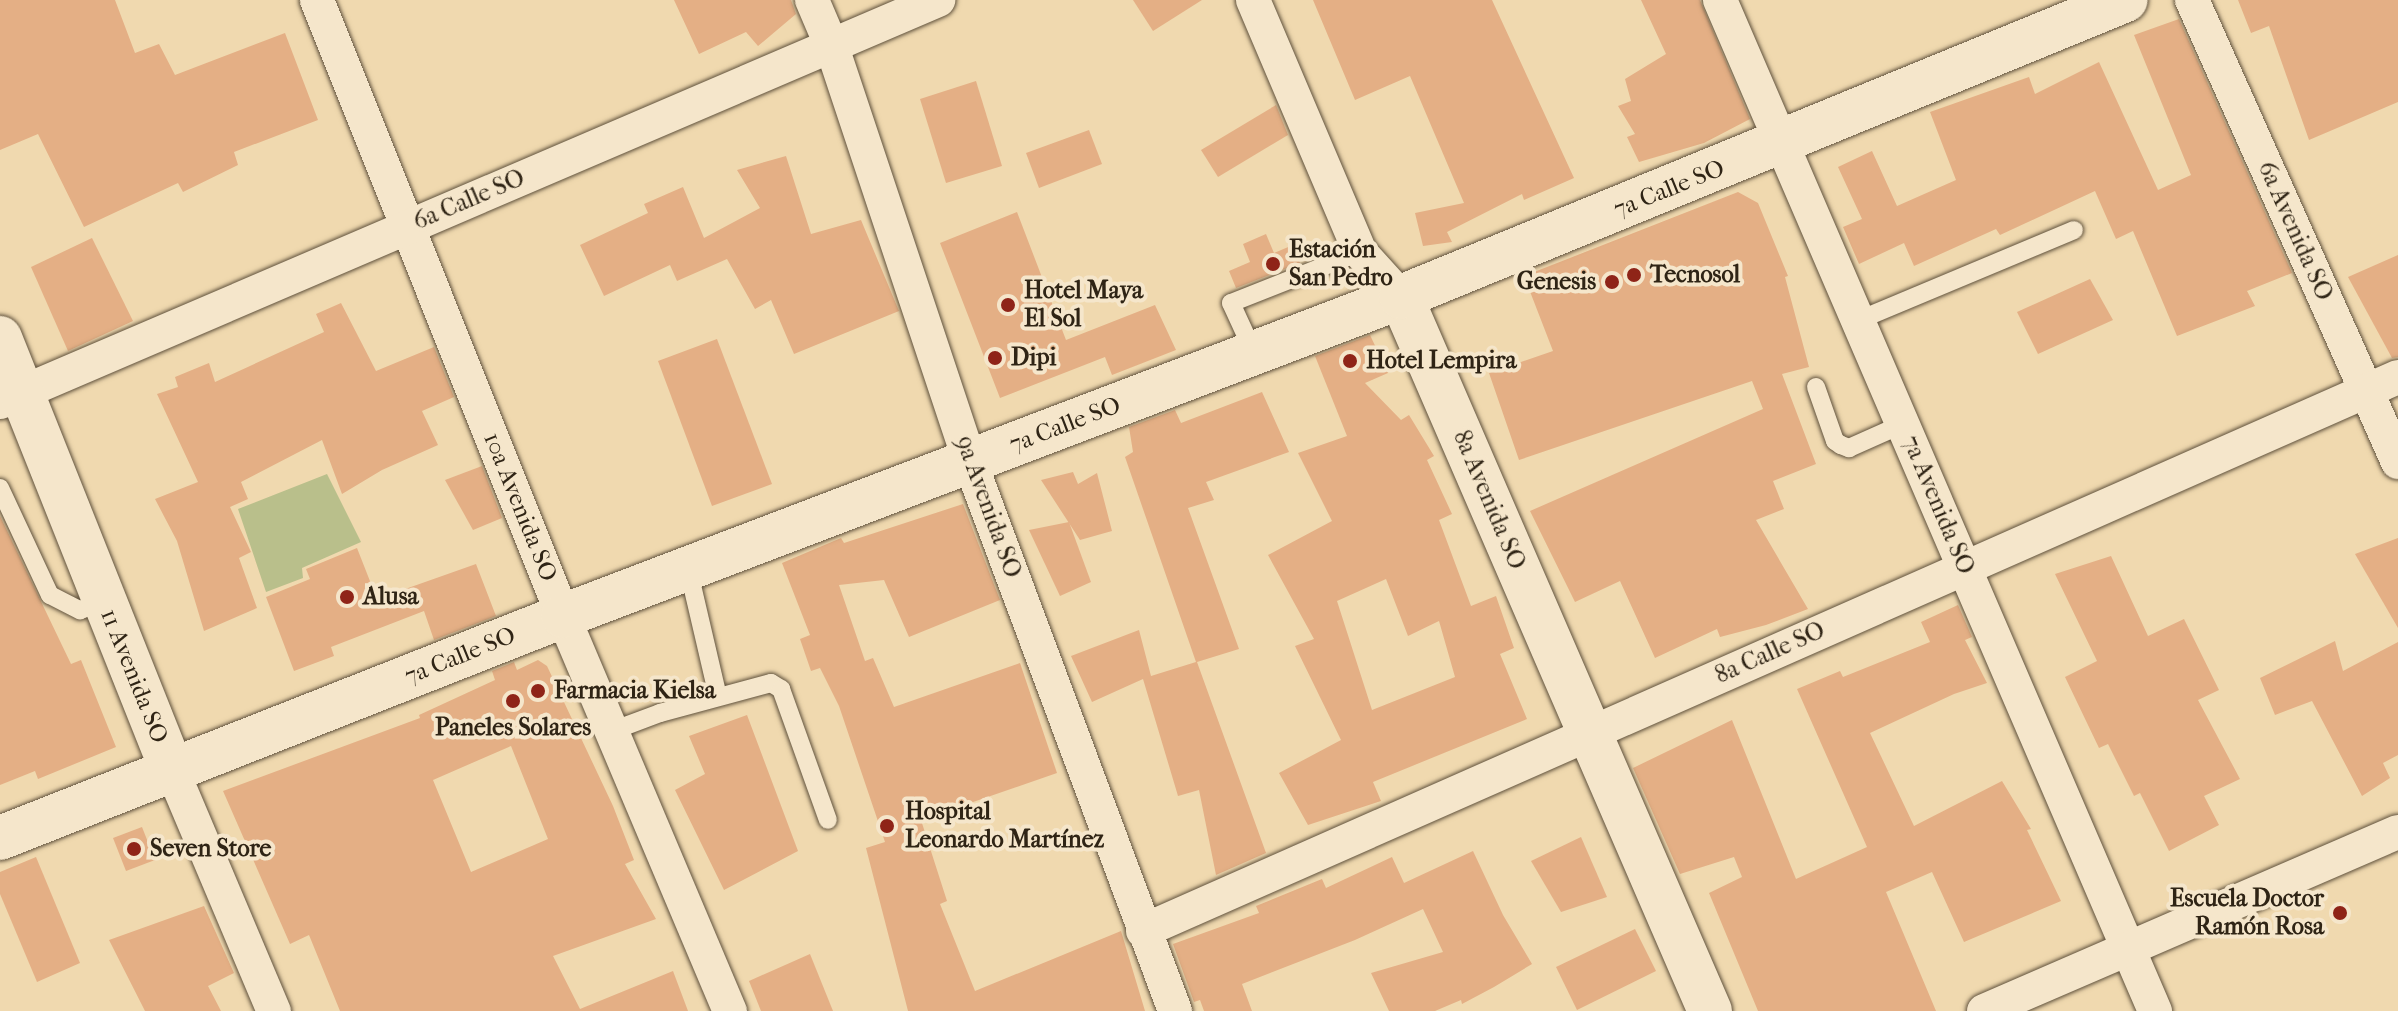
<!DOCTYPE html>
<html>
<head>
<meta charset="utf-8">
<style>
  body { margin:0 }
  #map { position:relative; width:2398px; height:1011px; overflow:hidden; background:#f0d9af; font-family:"IM FELL French Canon",serif }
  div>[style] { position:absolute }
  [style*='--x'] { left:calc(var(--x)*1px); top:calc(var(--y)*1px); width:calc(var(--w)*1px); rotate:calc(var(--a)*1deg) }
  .green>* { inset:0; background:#b9bf8b }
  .building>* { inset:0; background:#e4af85 }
  .roads { filter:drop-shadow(0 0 2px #5f513c) drop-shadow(0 0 2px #5f513c) }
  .lane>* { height:18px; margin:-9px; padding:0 9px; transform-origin:9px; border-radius:9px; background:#f5e6cb }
  .street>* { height:34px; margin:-17px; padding:0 17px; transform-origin:17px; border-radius:17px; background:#f5e6cb }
  .secondary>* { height:44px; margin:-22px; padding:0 22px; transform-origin:22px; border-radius:22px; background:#f5e6cb }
  .dots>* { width:22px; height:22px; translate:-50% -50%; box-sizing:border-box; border:4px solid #f5e6cb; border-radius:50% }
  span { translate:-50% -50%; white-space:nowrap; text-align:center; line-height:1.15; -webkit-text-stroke:8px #f5e6cb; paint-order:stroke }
  .street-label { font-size:24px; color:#2f2415 }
  .poi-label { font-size:24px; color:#2f2415; font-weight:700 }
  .left { translate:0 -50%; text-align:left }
  .right { translate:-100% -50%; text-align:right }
</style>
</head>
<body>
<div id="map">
  <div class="green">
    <i style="clip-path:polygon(327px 474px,361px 542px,302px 568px,303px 578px,266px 592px,238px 509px)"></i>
  </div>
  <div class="building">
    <i style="clip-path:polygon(0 0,115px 0,135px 53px,159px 44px,175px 75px,285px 33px,318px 120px,234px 152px,238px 165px,183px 192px,178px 183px,84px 227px,38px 134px,0 150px)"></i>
    <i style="clip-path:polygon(674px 0,791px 0,796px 14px,758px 46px,746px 32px,699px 54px)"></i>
    <i style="clip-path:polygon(1133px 0,1202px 0,1153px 31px)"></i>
    <i style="clip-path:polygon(1313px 0,1492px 0,1574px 178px,1524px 200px,1522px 194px,1447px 232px,1452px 242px,1423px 246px,1415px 213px,1464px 203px,1410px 76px,1355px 100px)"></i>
    <i style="clip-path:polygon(1641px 0,1700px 0,1750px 119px,1704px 143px,1639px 162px,1627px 137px,1635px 134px,1618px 106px,1631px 101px,1625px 79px,1666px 54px)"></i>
    <i style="clip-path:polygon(2238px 0,2398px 0,2398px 102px,2309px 140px,2269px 26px,2251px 33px)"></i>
    <i style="clip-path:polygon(2179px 19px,2292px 273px,2247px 291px,2255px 306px,2177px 336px,2133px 231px,2116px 239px,2095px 191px,2000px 235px,1996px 229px,1914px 266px,1904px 243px,1859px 264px,1843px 227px,1862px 219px,1838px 167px,1872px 151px,1897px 206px,1956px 180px,1930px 112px,2029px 77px,2035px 94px,2099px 62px,2158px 190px,2191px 175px,2134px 35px)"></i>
    <i style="clip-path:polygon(976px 81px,1002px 166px,946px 183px,920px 99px)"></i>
    <i style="clip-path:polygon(1276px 105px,1288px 135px,1218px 177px,1201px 150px)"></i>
    <i style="clip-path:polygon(1089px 130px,1102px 164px,1039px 188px,1026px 153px)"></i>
    <i style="clip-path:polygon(786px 156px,811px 234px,861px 220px,899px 311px,794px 354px,771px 300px,755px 309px,727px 259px,677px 281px,670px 265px,604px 296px,580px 245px,648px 213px,644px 204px,683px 187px,704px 238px,760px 208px,737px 170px)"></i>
    <i style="clip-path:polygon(1738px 192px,1758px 203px,1788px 276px,1785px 277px,1809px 367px,1782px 374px,1816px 464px,1773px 481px,1784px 509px,1756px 520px,1808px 609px,1766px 625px,1720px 637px,1717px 629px,1655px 658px,1620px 581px,1575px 602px,1530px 511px,1763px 409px,1752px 381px,1519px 460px,1489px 373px,1553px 351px,1524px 276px)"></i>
    <i style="clip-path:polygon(1017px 212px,1066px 340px,1155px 305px,1176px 350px,1112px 375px,1105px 357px,1000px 398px,940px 243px)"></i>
    <i style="clip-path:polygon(1266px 234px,1274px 253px,1293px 245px,1300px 263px,1236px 288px,1229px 271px,1250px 262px,1243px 244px)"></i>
    <i style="clip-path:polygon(92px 238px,133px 321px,68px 351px,31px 267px)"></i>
    <i style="clip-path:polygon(2398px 255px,2398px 357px,2392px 358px,2348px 277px)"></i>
    <i style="clip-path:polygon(2090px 279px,2113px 320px,2038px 354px,2017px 312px)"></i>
    <i style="clip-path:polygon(341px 303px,376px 371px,434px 347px,454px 397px,422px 411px,438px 445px,382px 470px,342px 494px,322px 440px,241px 482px,248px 499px,230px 507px,251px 552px,239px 558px,257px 608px,204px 631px,177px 541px,155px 499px,198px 482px,157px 394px,178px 387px,175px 377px,209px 363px,215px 382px,324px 332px,316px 314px)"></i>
    <i style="clip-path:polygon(evenodd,1370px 335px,1388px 373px,1365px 383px,1401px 420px,1409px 415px,1434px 456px,1427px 460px,1452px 514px,1439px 520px,1471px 606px,1496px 596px,1514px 648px,1500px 654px,1527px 719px,1373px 782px,1381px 801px,1308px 825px,1279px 773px,1341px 740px,1295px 646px,1314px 639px,1268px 555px,1332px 521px,1298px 453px,1347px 436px,1315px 356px,1370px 335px,1386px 579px,1408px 636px,1439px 621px,1455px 677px,1372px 710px,1337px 601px,1386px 579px)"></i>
    <i style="clip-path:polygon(717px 339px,772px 484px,712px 506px,658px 361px)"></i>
    <i style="clip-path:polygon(1262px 392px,1289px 452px,1206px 482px,1214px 500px,1188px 508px,1239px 649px,1197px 662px,1266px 853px,1216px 875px,1199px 790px,1178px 796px,1143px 679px,1092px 702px,1071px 656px,1139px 630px,1151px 676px,1196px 662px,1125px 457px,1133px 452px,1129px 427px,1175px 410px,1181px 423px)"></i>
    <i style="clip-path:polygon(482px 466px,502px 518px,473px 530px,445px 480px)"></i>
    <i style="clip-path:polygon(1073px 472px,1078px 484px,1097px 473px,1112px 531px,1080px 540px,1041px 480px)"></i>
    <i style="clip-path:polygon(963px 504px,1000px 600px,909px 637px,884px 580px,839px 585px,865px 661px,873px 658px,894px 707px,1020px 663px,1057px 773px,921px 820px,947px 901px,940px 904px,975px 991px,1121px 931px,1145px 1011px,908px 1011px,866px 848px,885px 842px,839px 706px,820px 668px,811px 671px,800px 639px,810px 635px,782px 563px,841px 538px,844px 543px)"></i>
    <i style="clip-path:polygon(0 516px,71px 664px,81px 660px,116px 747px,38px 779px,35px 771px,0 785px)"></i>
    <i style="clip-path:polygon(1069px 522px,1091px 582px,1060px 596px,1029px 530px)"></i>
    <i style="clip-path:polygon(2398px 538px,2398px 628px,2355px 554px)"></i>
    <i style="clip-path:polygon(357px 548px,377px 599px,476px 564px,496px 616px,434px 640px,424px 611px,331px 647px,334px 656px,294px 671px,266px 597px,310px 579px,306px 569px)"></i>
    <i style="clip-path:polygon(2111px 556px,2148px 636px,2184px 619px,2219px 690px,2198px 700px,2240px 779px,2204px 796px,2219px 825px,2169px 851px,2140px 793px,2134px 796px,2108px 744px,2099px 748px,2065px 677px,2097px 661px,2055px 574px)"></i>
    <i style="clip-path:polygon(1958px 605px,1972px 637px,1965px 640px,1987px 683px,1954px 694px,1870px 733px,1914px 826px,2002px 781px,2031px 829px,2027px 830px,2061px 901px,1964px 942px,1932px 872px,1886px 892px,1936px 1011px,1758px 1011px,1709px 893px,1742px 877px,1734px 857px,1680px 874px,1633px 768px,1732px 720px,1796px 879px,1867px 847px,1797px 689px,1840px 671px,1843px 677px,1930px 642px,1921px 622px)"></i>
    <i style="clip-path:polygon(2335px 641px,2343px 671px,2398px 642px,2398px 755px,2383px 763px,2390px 778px,2362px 796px,2312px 701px,2275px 715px,2260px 678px)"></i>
    <i style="clip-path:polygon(evenodd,538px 660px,547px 666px,613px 806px,634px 860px,625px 864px,656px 919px,553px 956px,580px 1009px,673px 971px,688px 1011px,340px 1011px,309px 935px,290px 944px,223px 791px,420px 718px,419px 715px,495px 680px,492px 671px,514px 662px,517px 670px,538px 660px,511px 746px,548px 839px,471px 872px,433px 780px,511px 746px)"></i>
    <i style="clip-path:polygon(747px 715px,798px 851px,724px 890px,675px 790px,705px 774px,689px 736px)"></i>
    <i style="clip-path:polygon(142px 827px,155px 860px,126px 871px,113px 838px)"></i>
    <i style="clip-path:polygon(1581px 837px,1607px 897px,1561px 912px,1531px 861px)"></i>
    <i style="clip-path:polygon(1473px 851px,1503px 915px,1532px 964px,1494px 987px,1462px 1004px,1461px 1000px,1435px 1011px,1389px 1011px,1371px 973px,1443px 952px,1423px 909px,1355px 940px,1242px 984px,1252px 1011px,1204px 1011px,1200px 1000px,1194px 1002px,1173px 944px,1259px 913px,1256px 906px,1322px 879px,1326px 888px,1392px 857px,1404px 883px)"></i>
    <i style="clip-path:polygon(36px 857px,80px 963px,37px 982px,0 894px,0 872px)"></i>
    <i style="clip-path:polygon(204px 906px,234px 973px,208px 986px,221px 1011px,145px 1011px,109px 940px)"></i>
    <i style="clip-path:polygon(1635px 929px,1656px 971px,1577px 1010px,1556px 967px)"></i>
    <i style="clip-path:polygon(810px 954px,833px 1011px,761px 1011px,749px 981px)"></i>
  </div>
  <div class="roads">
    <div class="lane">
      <i style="--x:1859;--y:320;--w:233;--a:-22.7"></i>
      <i style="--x:1254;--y:353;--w:55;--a:-114.7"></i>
      <i style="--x:1231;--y:303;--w:139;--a:-21.6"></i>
      <i style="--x:1816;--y:387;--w:57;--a:70.6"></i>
      <i style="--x:1835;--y:441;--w:7;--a:34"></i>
      <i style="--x:1841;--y:445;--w:9;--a:21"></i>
      <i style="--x:1849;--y:448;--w:59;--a:-24"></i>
      <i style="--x:0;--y:488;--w:118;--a:65"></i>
      <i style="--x:50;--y:595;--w:34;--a:27"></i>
      <i style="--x:80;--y:610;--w:25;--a:-18"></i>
      <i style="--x:688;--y:568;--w:132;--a:76.9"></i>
      <i style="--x:612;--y:731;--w:51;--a:-20.6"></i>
      <i style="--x:660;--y:713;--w:115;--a:-15.1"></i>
      <i style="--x:771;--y:683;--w:12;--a:31"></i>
      <i style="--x:781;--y:689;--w:139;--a:70.3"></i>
    </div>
    <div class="street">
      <i style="--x:317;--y:0;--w:663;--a:68.23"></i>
      <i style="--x:563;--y:616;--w:429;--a:67.1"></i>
      <i style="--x:812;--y:0;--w:51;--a:66.9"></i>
      <i style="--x:832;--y:47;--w:437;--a:71.6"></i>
      <i style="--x:970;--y:462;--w:586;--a:69.52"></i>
      <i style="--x:1253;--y:0;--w:274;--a:67"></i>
      <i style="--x:1360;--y:252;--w:61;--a:47.7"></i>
      <i style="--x:1720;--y:0;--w:1101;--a:66.72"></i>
      <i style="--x:2192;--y:0;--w:506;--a:65.97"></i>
      <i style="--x:0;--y:402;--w:1021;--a:-23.2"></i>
      <i style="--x:172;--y:770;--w:262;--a:67.1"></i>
      <i style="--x:1143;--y:931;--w:1372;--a:-23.82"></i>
      <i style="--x:1984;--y:1011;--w:451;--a:-23.4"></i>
    </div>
    <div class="secondary">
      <i style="--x:1401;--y:297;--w:778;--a:66.6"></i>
      <i style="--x:0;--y:338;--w:465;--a:68.3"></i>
      <i style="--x:0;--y:838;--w:605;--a:-21.52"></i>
      <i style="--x:563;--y:616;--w:897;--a:-20.84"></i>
      <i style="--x:1401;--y:297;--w:783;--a:-22.28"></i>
    </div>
  </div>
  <div class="dots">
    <i style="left:1273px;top:264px;background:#8f2418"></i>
    <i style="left:1634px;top:275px;background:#8f2418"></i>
    <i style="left:1612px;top:282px;background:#8f2418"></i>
    <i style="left:1008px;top:305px;background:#8f2418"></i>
    <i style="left:995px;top:358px;background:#8f2418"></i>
    <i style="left:1350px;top:361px;background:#8f2418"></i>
    <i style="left:347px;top:597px;background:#8f2418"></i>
    <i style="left:538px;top:691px;background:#8f2418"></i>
    <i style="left:513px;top:701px;background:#8f2418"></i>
    <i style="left:887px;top:826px;background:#8f2418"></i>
    <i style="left:134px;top:849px;background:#8f2418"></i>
    <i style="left:2340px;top:913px;background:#8f2418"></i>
  </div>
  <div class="street-label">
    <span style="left:1669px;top:189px;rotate:-22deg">7a Calle SO</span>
    <span style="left:469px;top:200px;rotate:-23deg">6a Calle SO</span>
    <span style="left:2295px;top:231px;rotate:66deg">6a Avenida SO</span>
    <span style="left:1065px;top:425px;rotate:-21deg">7a Calle SO</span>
    <span style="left:1489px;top:500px;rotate:67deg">8a Avenida SO</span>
    <span style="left:1938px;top:505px;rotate:67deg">7a Avenida SO</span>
    <span style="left:520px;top:507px;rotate:68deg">10a Avenida SO</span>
    <span style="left:988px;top:507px;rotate:70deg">9a Avenida SO</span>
    <span style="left:1770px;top:653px;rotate:-24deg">8a Calle SO</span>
    <span style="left:460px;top:656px;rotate:-22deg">7a Calle SO</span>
    <span style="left:134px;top:676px;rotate:68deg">11 Avenida SO</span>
  </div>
  <div class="poi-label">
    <span class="left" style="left:1289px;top:264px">Estación<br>San Pedro</span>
    <span class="left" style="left:1650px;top:275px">Tecnosol</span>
    <span class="right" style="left:1596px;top:282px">Genesis</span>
    <span class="left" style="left:1024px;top:305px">Hotel Maya<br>El Sol</span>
    <span class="left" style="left:1011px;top:358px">Dipi</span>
    <span class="left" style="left:1366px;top:361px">Hotel Lempira</span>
    <span class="left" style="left:363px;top:597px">Alusa</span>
    <span class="left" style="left:554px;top:691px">Farmacia Kielsa</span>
    <span style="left:513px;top:728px">Paneles Solares</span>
    <span class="left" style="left:905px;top:826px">Hospital<br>Leonardo Martínez</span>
    <span class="left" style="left:150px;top:849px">Seven Store</span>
    <span class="right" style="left:2324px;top:913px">Escuela Doctor<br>Ramón Rosa</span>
  </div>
</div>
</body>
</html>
